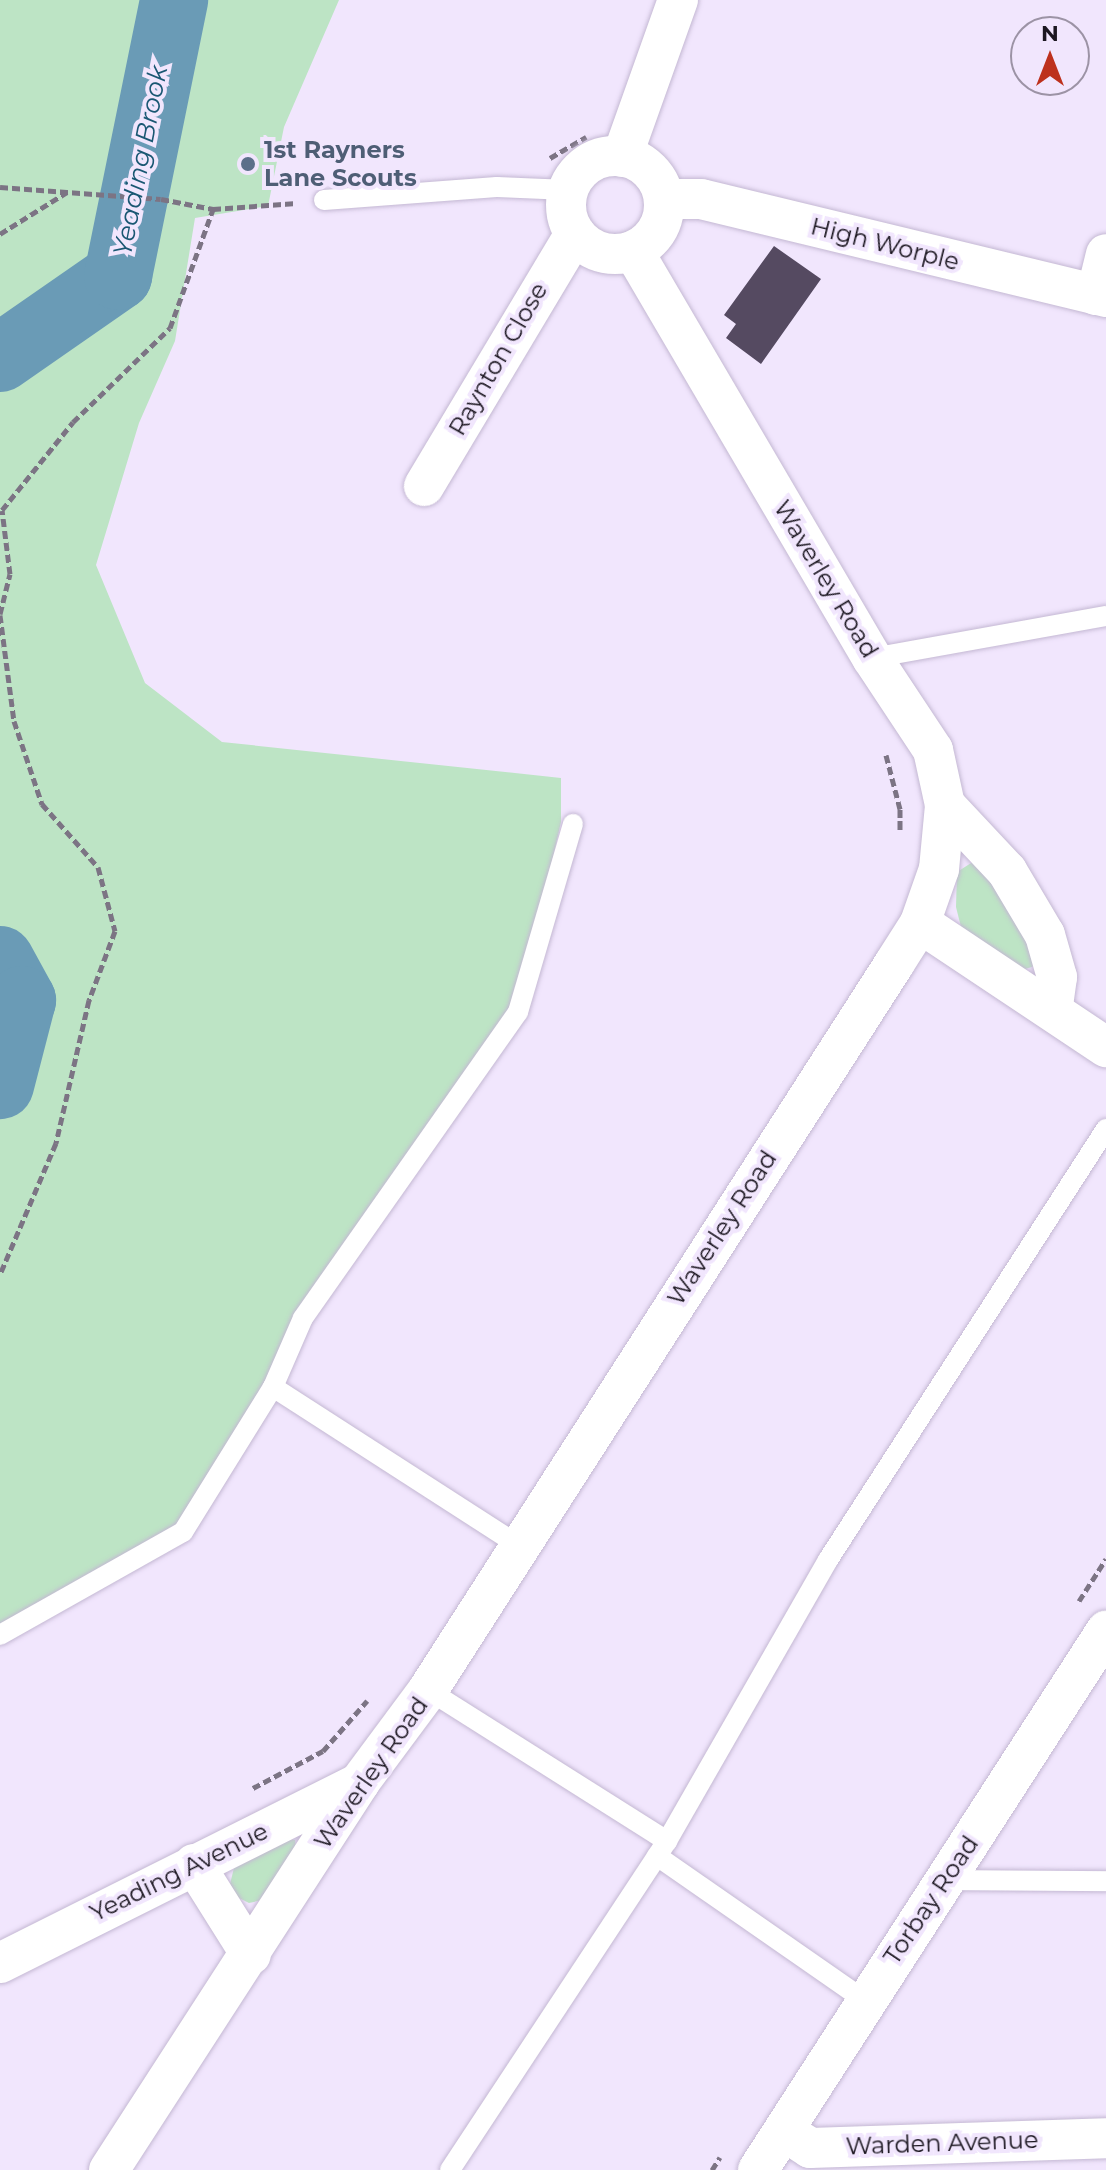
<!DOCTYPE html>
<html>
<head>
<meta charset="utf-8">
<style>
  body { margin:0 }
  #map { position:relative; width:1106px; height:2170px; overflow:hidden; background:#f1e6fd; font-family:Montserrat,sans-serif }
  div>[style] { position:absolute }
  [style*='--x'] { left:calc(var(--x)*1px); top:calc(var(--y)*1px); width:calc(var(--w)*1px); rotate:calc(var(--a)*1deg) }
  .green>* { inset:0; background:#bde4c5 }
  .river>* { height:68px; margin:-34px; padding:0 34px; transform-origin:34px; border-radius:34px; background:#6a9bb6 }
  .building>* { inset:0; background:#554a61 }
  .path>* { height:5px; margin-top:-2.5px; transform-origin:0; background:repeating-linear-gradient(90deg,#7c7484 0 8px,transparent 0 12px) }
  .roads { filter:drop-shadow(0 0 2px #c4b8d3) drop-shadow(0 0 2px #c4b8d3) }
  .lane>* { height:20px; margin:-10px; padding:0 10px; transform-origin:10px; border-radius:10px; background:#fff }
  .street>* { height:40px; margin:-20px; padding:0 20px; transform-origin:20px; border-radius:20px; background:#fff }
  .street>.ring { margin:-20px; padding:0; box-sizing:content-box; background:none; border:40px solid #fff; border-radius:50% }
  .dots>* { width:22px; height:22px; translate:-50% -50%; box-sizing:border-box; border:4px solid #f1e6fd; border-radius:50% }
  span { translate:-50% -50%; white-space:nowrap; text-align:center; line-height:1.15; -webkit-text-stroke:8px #f1e6fd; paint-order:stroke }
  .service-label { font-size:24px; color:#4e5e75; font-weight:700 }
  .left { translate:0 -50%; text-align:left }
  .street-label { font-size:24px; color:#1c1721 }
  .water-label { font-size:26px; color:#1a5773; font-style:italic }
  .north { position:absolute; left:1010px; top:16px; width:80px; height:80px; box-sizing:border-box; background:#f1e6fd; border:2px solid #9c93a5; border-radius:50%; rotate:0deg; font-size:22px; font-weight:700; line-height:32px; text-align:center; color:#1c1721 }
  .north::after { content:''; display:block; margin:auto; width:28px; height:36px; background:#bd311d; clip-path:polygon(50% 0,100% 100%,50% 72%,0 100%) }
</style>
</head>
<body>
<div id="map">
  <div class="green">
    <i style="clip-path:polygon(0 0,339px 0,284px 127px,268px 206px,195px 218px,175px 341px,139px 423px,96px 565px,145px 683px,222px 742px,561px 778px,561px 822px,518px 1012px,387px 1198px,183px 1532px,0 1634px)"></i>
    <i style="clip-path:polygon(979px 858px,1040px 955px,1032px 967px,1021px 970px,962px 931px,956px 907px,957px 872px)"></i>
    <i style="clip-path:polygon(282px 1838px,295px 1840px,296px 1849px,262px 1900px,249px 1903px,237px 1897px,230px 1884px,235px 1864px)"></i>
  </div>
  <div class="river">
    <i style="--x:0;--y:358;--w:144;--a:-34.8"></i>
    <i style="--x:118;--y:276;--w:282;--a:-78.5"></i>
    <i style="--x:0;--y:960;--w:46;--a:61.2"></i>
    <i style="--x:22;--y:1000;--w:88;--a:104.5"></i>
  </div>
  <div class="building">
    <i style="clip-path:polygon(774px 246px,821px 279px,761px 364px,726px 338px,736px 324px,724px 315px)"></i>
  </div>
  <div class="path">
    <i style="--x:550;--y:158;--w:42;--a:-30.3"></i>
    <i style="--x:0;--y:187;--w:161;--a:4.3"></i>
    <i style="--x:161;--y:199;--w:53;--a:10.9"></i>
    <i style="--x:213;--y:209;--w:84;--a:-4.1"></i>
    <i style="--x:0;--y:234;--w:79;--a:-32.1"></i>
    <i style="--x:0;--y:614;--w:41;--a:-76"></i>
    <i style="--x:10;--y:574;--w:64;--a:-97.1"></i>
    <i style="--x:2;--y:510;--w:113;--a:-51.1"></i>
    <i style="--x:73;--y:422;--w:135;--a:-44.1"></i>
    <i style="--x:170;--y:328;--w:127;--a:-70.1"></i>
    <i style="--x:0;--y:615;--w:107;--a:82.5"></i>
    <i style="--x:14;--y:721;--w:88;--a:71.4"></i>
    <i style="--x:42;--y:804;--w:84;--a:48.4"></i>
    <i style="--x:98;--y:867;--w:66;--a:75.1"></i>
    <i style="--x:115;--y:931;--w:74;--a:110.6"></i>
    <i style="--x:89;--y:1000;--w:147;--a:103"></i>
    <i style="--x:56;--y:1143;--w:142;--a:113.1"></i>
    <i style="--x:886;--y:755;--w:56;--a:75.5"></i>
    <i style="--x:900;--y:809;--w:22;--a:90"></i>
    <i style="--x:1079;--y:1601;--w:50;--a:-57.3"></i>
    <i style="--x:253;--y:1788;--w:79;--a:-27.9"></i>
    <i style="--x:323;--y:1751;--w:67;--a:-48.7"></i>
    <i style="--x:712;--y:2170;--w:15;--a:-58"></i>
  </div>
  <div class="roads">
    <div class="lane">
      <i style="--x:324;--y:200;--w:173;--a:-4.3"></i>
      <i style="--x:497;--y:187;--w:71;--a:2.4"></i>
      <i style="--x:872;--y:658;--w:238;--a:-10.2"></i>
      <i style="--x:273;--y:1387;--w:292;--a:32.8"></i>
      <i style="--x:0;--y:1635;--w:210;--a:-29.4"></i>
      <i style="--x:183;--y:1532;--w:171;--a:-58.2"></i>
      <i style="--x:273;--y:1387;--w:75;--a:-66.5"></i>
      <i style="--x:303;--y:1318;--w:374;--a:-54.9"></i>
      <i style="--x:518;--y:1012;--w:196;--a:-73.7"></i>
      <i style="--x:428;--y:1690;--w:283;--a:32.3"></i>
      <i style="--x:657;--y:1856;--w:252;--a:34.8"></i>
      <i style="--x:945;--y:1880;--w:161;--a:0.4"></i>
      <i style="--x:450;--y:2170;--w:394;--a:-56.6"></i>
      <i style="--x:667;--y:1841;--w:324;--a:-60.2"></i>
      <i style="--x:828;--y:1560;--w:513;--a:-57.18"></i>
    </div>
    <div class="street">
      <i class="ring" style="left:566px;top:156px;width:58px;height:58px"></i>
      <i style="--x:622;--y:157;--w:167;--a:-70.4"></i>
      <i style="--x:664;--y:199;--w:37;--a:0"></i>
      <i style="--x:701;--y:199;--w:417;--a:13.6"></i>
      <i style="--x:1096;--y:295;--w:42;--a:-76.3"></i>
      <i style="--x:424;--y:486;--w:294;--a:-59.1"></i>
      <i style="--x:945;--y:805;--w:91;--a:46.8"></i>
      <i style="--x:1007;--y:871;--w:74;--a:59.3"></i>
      <i style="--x:1045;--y:935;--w:44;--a:74.1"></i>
      <i style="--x:1057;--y:977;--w:30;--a:98"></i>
      <i style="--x:920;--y:923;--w:224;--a:33.7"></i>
      <i style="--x:194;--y:1864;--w:107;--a:57.9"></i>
      <i style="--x:0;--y:1963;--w:402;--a:-26.6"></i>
      <i style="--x:784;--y:2131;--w:31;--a:33"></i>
      <i style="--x:810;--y:2148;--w:296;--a:-1.9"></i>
      <i style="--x:109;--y:2170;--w:461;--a:-57.1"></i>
      <i style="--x:359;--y:1783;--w:116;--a:-53.4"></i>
      <i style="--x:428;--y:1690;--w:863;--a:-57.3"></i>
      <i style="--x:894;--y:964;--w:49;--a:-57.6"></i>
      <i style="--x:920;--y:923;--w:57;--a:-70.6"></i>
      <i style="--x:939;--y:869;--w:64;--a:-84.6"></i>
      <i style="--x:945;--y:805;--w:56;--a:-102.3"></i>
      <i style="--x:933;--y:750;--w:110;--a:-123.5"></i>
      <i style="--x:872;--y:658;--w:472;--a:-120.4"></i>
      <i style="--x:758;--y:2170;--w:642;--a:-57.15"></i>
    </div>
  </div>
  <div class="dots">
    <i style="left:248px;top:164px;background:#5c6f8a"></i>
  </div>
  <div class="service-label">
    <span class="left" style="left:264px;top:164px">1st Rayners<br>Lane Scouts</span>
  </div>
  <div class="street-label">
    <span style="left:885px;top:244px;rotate:14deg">High Worple</span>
    <span style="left:498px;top:359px;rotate:-60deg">Raynton Close</span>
    <span style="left:826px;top:579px;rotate:59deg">Waverley Road</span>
    <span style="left:722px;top:1228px;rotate:-57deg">Waverley Road</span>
    <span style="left:371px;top:1773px;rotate:-55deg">Waverley Road</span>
    <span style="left:179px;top:1872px;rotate:-26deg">Yeading Avenue</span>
    <span style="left:931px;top:1900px;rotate:-56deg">Torbay Road</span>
    <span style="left:942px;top:2143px;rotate:-2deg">Warden Avenue</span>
  </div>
  <div class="water-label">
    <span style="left:141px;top:161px;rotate:-79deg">Yeading Brook</span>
  </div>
  <div class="north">N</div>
</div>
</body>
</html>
